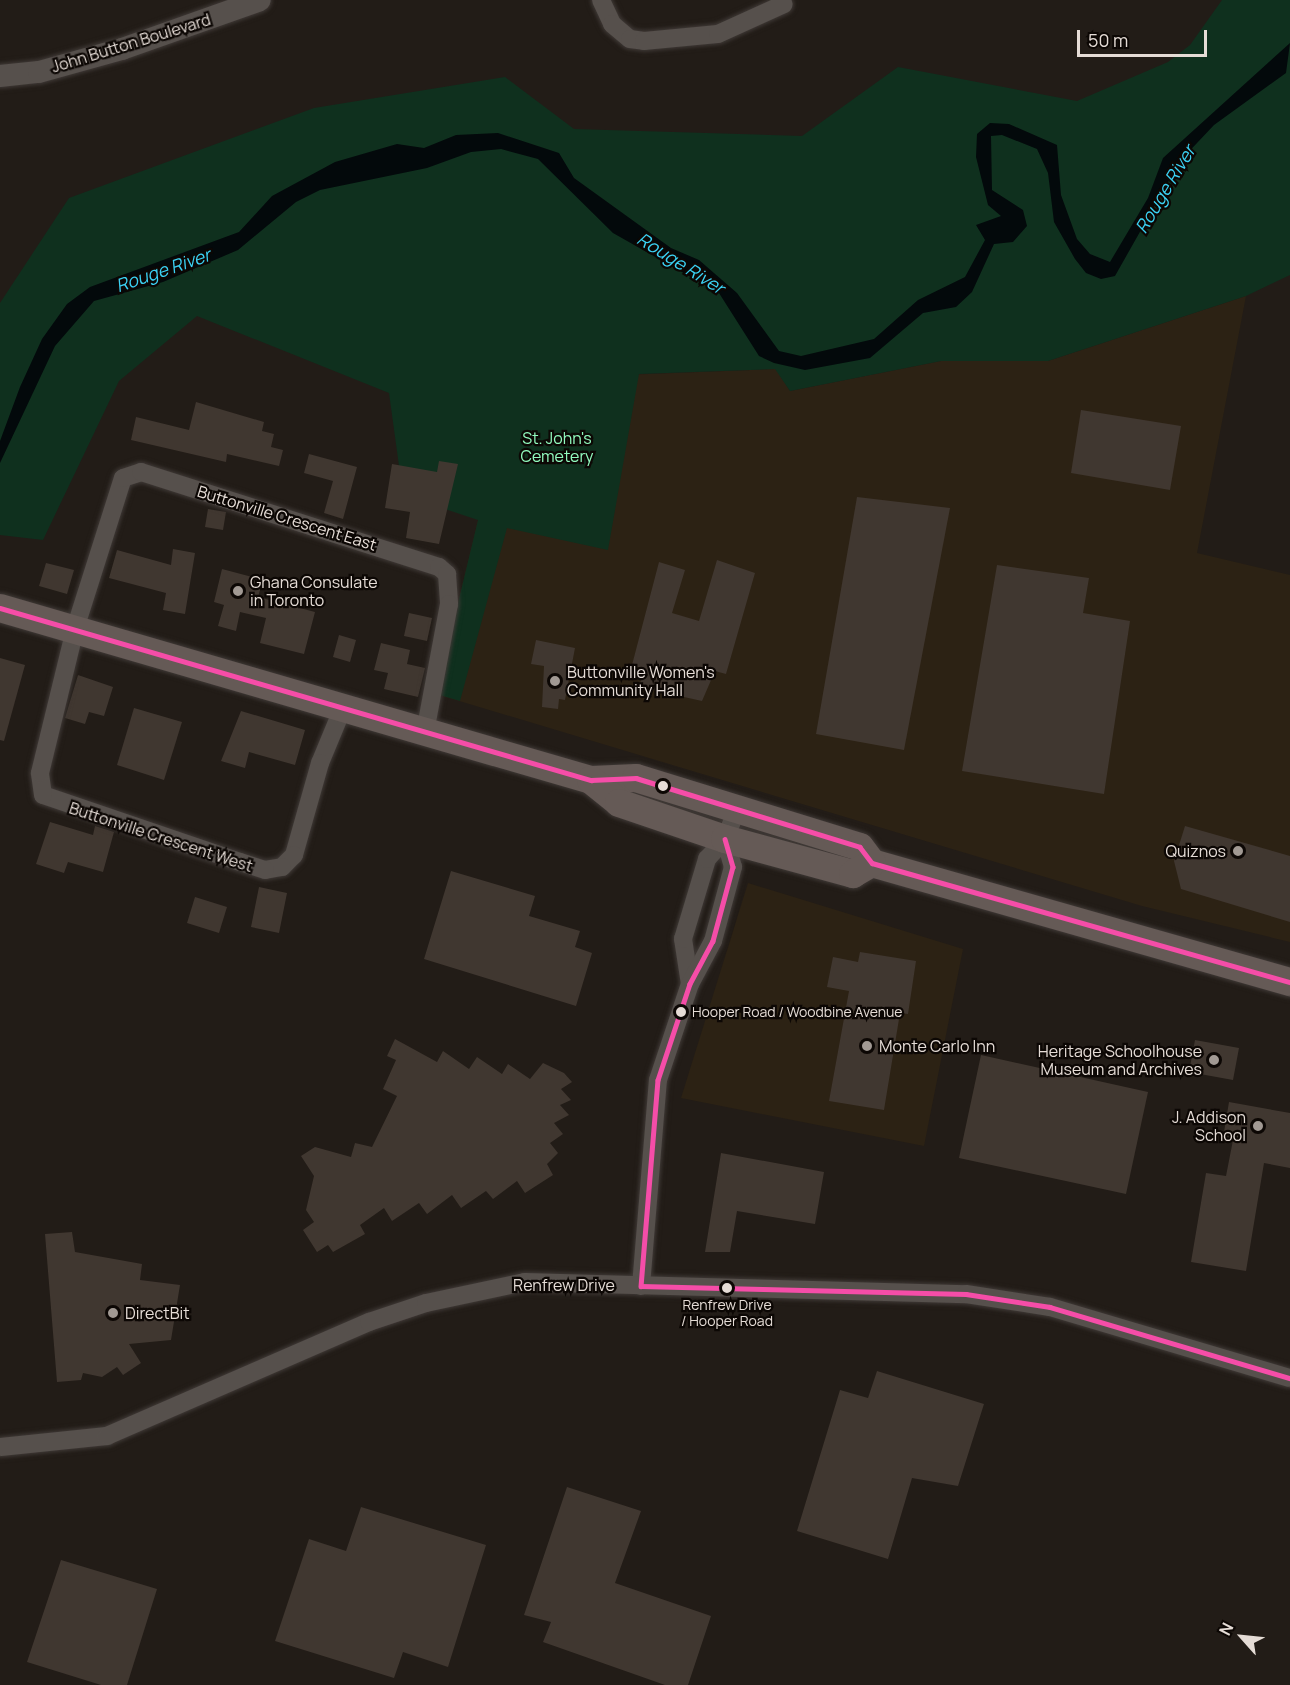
<!DOCTYPE html>
<html>
<head>
<meta charset="utf-8">
<style>
  body { margin:0 }
  #map { position:relative; width:1290px; height:1685px; overflow:hidden; background:#221c17; font-family:Manrope,sans-serif }
  div>[style] { position:absolute }
  [style*='--x'] { left:calc(var(--x)*1px); top:calc(var(--y)*1px); width:calc(var(--w)*1px); rotate:calc(var(--a)*1deg) }
  .commercial>* { inset:0; background:#2c2214 }
  .green>* { inset:0; background:#0f301e }
  .water>* { inset:0; background:#03090b }
  .building>* { inset:0; background:#403730 }
  .roads { filter:drop-shadow(0 0 2px #3f3936) drop-shadow(0 0 2px #3f3936) }
  .minor>* { height:18px; margin:-9px; padding:0 9px; transform-origin:9px; border-radius:9px; background:#56504c }
  .tertiary>* { height:22px; margin:-11px; padding:0 11px; transform-origin:11px; border-radius:11px; background:#56504c }
  .primary>* { height:28px; margin:-14px; padding:0 14px; transform-origin:14px; border-radius:14px; background:#655a56 }
  .bus-1>* { height:4.5px; margin:-2.25px; padding:0 2.25px; transform-origin:2.25px; border-radius:2.25px; background:#f54da8 }
  .dots>* { width:16px; height:16px; translate:-50% -50%; box-sizing:border-box; border:3px solid #0c0704; border-radius:50% }
  span { translate:-50% -50%; white-space:nowrap; text-align:center; line-height:1.15; -webkit-text-stroke:4.5px #0c0704; paint-order:stroke }
  .bus-label { font-size:14px; color:#e5dcd6 }
  .left { translate:0 -50%; text-align:left }
  .street-label { font-size:16px; color:#e5dcd6 }
  .park-label { font-size:16px; color:#92fbbf }
  .poi-label { font-size:16px; color:#e5dcd6 }
  .right { translate:-100% -50%; text-align:right }
  .water-label { font-size:18px; color:#3bd2f4; font-style:italic }
  .north { position:absolute; left:1212px; top:1607px; width:60px; height:60px; -webkit-text-stroke:4px #0c0704; paint-order:stroke; rotate:297deg; font-size:16px; font-weight:700; line-height:24px; text-align:center; color:#e5dcd6 }
  .north::after { content:''; display:block; margin:auto; width:21px; height:27px; background:#e5dcd6; clip-path:polygon(50% 0,100% 100%,50% 72%,0 100%) }
  .scale { position:absolute; left:1077px; top:30px; width:130px; height:27px; box-sizing:border-box; border:3px solid #e5dcd6; border-top:0; padding-left:8px; font-size:18px; line-height:21px; white-space:nowrap; color:#e5dcd6; -webkit-text-stroke:4px #0c0704; paint-order:stroke }
</style>
</head>
<body>
<div id="map">
  <div class="commercial">
    <i style="clip-path:polygon(1246px 296px,1197px 553px,1290px 575px,1290px 942px,1142px 906px,436px 694px,478px 520px,496px 380px,776px 369px,790px 391px,941px 361px,1048px 361px)"></i>
    <i style="clip-path:polygon(748px 883px,963px 949px,924px 1146px,681px 1098px)"></i>
  </div>
  <div class="green">
    <i style="clip-path:polygon(1222px 0,1290px 0,1290px 275px,1246px 296px,1048px 361px,941px 361px,790px 391px,775px 369px,639px 374px,608px 550px,507px 528px,460px 701px,436px 694px,478px 520px,403px 495px,389px 393px,197px 316px,119px 381px,43px 540px,0 535px,0 303px,69px 198px,314px 108px,505px 77px,574px 129px,802px 136px,898px 67px,1077px 101px,1168px 62px,1190px 45px)"></i>
  </div>
  <div class="water">
    <i style="clip-path:polygon(1290px 43px,1286px 73px,1214px 125px,1180px 161px,1115px 276px,1101px 279px,1086px 273px,1075px 259px,1054px 222px,1048px 173px,1037px 149px,1002px 135px,991px 136px,992px 190px,1023px 210px,1027px 226px,1013px 242px,994px 244px,972px 292px,956px 307px,923px 313px,870px 358px,805px 370px,774px 363px,759px 356px,719px 293px,613px 233px,538px 159px,501px 149px,471px 152px,427px 168px,320px 190px,296px 202px,238px 250px,163px 282px,94px 301px,55px 346px,0 463px,0 441px,20px 387px,42px 339px,67px 304px,90px 287px,239px 232px,272px 196px,335px 162px,397px 144px,424px 148px,456px 135px,498px 133px,559px 153px,574px 178px,671px 248px,699px 260px,737px 293px,779px 351px,801px 356px,874px 339px,918px 300px,965px 277px,985px 240px,976px 225px,1001px 216px,988px 205px,976px 157px,977px 134px,990px 123px,1009px 124px,1057px 145px,1061px 195px,1077px 239px,1090px 254px,1110px 262px,1148px 198px,1163px 158px)"></i>
  </div>
  <div class="building">
    <i style="clip-path:polygon(196px 402px,264px 422px,262px 431px,274px 434px,271px 447px,283px 450px,279px 466px,227px 454px,226px 462px,131px 440px,136px 417px,189px 430px)"></i>
    <i style="clip-path:polygon(1081px 410px,1181px 426px,1170px 490px,1071px 473px)"></i>
    <i style="clip-path:polygon(309px 454px,357px 467px,343px 519px,324px 513px,333px 481px,304px 473px)"></i>
    <i style="clip-path:polygon(439px 461px,458px 464px,439px 544px,406px 538px,410px 512px,385px 508px,392px 464px,437px 472px)"></i>
    <i style="clip-path:polygon(857px 497px,950px 508px,904px 750px,816px 734px)"></i>
    <i style="clip-path:polygon(208px 509px,226px 512px,223px 530px,205px 527px)"></i>
    <i style="clip-path:polygon(173px 549px,195px 553px,185px 614px,163px 610px,166px 593px,109px 578px,117px 550px,171px 565px)"></i>
    <i style="clip-path:polygon(717px 560px,755px 573px,726px 674px,715px 671px,702px 701px,639px 687px,644px 669px,632px 665px,659px 562px,685px 570px,672px 613px,699px 621px)"></i>
    <i style="clip-path:polygon(46px 563px,74px 570px,67px 594px,39px 586px)"></i>
    <i style="clip-path:polygon(997px 565px,1089px 578px,1083px 613px,1130px 621px,1104px 794px,962px 771px)"></i>
    <i style="clip-path:polygon(222px 569px,263px 580px,258px 597px,315px 612px,304px 654px,260px 643px,266px 618px,240px 612px,236px 631px,218px 626px,224px 605px,214px 602px)"></i>
    <i style="clip-path:polygon(409px 613px,432px 618px,427px 641px,404px 636px)"></i>
    <i style="clip-path:polygon(339px 635px,356px 640px,350px 662px,333px 657px)"></i>
    <i style="clip-path:polygon(536px 640px,575px 648px,565px 700px,559px 699px,558px 709px,542px 707px,544px 666px,531px 664px)"></i>
    <i style="clip-path:polygon(381px 643px,410px 650px,407px 664px,425px 668px,418px 697px,384px 689px,388px 673px,374px 670px)"></i>
    <i style="clip-path:polygon(0 658px,25px 665px,4px 741px,0 740px)"></i>
    <i style="clip-path:polygon(78px 675px,113px 687px,104px 716px,89px 712px,85px 724px,65px 718px)"></i>
    <i style="clip-path:polygon(134px 708px,182px 722px,164px 780px,117px 765px)"></i>
    <i style="clip-path:polygon(241px 711px,305px 730px,295px 765px,249px 752px,245px 768px,221px 761px)"></i>
    <i style="clip-path:polygon(50px 822px,93px 835px,95px 826px,114px 832px,103px 872px,68px 862px,64px 873px,36px 864px)"></i>
    <i style="clip-path:polygon(1185px 826px,1290px 856px,1290px 922px,1181px 889px,1174px 861px)"></i>
    <i style="clip-path:polygon(451px 871px,535px 896px,529px 916px,580px 931px,575px 947px,592px 953px,576px 1006px,424px 959px)"></i>
    <i style="clip-path:polygon(259px 887px,287px 893px,279px 933px,251px 927px)"></i>
    <i style="clip-path:polygon(195px 897px,227px 907px,219px 933px,187px 923px)"></i>
    <i style="clip-path:polygon(860px 952px,916px 961px,908px 1014px,900px 1013px,884px 1110px,829px 1101px,849px 991px,827px 987px,833px 957px,858px 962px)"></i>
    <i style="clip-path:polygon(395px 1039px,437px 1062px,443px 1051px,469px 1069px,477px 1057px,502px 1074px,508px 1064px,530px 1079px,543px 1063px,564px 1073px,572px 1082px,561px 1089px,571px 1100px,560px 1105px,569px 1115px,554px 1123px,563px 1134px,550px 1143px,558px 1153px,547px 1164px,553px 1175px,525px 1193px,517px 1181px,493px 1199px,486px 1191px,461px 1208px,452px 1195px,427px 1214px,419px 1203px,392px 1221px,384px 1208px,360px 1225px,365px 1234px,333px 1252px,328px 1245px,317px 1252px,303px 1230px,314px 1222px,306px 1210px,314px 1176px,301px 1156px,315px 1147px,351px 1157px,355px 1143px,372px 1147px,397px 1096px,383px 1089px,396px 1060px,387px 1056px)"></i>
    <i style="clip-path:polygon(1195px 1040px,1239px 1048px,1233px 1080px,1189px 1072px)"></i>
    <i style="clip-path:polygon(981px 1055px,1148px 1092px,1126px 1194px,959px 1158px)"></i>
    <i style="clip-path:polygon(1229px 1102px,1290px 1113px,1290px 1168px,1264px 1163px,1246px 1271px,1191px 1262px,1206px 1173px,1226px 1176px,1233px 1140px,1223px 1138px)"></i>
    <i style="clip-path:polygon(721px 1153px,824px 1172px,815px 1224px,737px 1211px,730px 1252px,705px 1252px)"></i>
    <i style="clip-path:polygon(72px 1232px,75px 1252px,142px 1264px,140px 1280px,180px 1285px,171px 1340px,129px 1344px,141px 1363px,123px 1375px,117px 1367px,102px 1377px,83px 1373px,81px 1380px,57px 1382px,45px 1234px)"></i>
    <i style="clip-path:polygon(877px 1371px,984px 1404px,958px 1486px,912px 1478px,888px 1559px,797px 1531px,840px 1390px,868px 1398px)"></i>
    <i style="clip-path:polygon(567px 1487px,641px 1511px,615px 1583px,711px 1616px,688px 1685px,665px 1685px,543px 1642px,551px 1622px,524px 1615px)"></i>
    <i style="clip-path:polygon(361px 1507px,486px 1545px,448px 1667px,403px 1652px,394px 1678px,275px 1641px,309px 1539px,346px 1551px)"></i>
    <i style="clip-path:polygon(61px 1560px,157px 1589px,127px 1685px,101px 1685px,27px 1662px)"></i>
  </div>
  <div class="roads">
    <div class="minor">
      <i style="--x:601;--y:0;--w:26;--a:65"></i>
      <i style="--x:612;--y:24;--w:23;--a:40"></i>
      <i style="--x:630;--y:39;--w:14;--a:8"></i>
      <i style="--x:644;--y:41;--w:74;--a:-5.4"></i>
      <i style="--x:718;--y:34;--w:72;--a:-24.4"></i>
      <i style="--x:342;--y:710;--w:57;--a:112.5"></i>
      <i style="--x:320;--y:763;--w:96;--a:105.8"></i>
      <i style="--x:294;--y:855;--w:17;--a:135"></i>
      <i style="--x:282;--y:867;--w:17;--a:170"></i>
      <i style="--x:265;--y:870;--w:26;--a:-162"></i>
      <i style="--x:240;--y:862;--w:208;--a:-161.2"></i>
      <i style="--x:43;--y:795;--w:22;--a:-98"></i>
      <i style="--x:40;--y:773;--w:148;--a:-76.3"></i>
      <i style="--x:75;--y:629;--w:158;--a:-72.4"></i>
      <i style="--x:123;--y:478;--w:19;--a:-18"></i>
      <i style="--x:141;--y:472;--w:313;--a:17.7"></i>
      <i style="--x:439;--y:567;--w:11;--a:41"></i>
      <i style="--x:447;--y:574;--w:30;--a:86"></i>
      <i style="--x:449;--y:604;--w:130;--a:100.6"></i>
      <i style="--x:690;--y:984;--w:46;--a:-98.8"></i>
      <i style="--x:683;--y:939;--w:84;--a:-73.3"></i>
      <i style="--x:707;--y:859;--w:27;--a:-48"></i>
      <i style="--x:725;--y:839;--w:32;--a:-68"></i>
      <i style="--x:641;--y:1286;--w:207;--a:-85.3"></i>
      <i style="--x:658;--y:1080;--w:101;--a:-71.6"></i>
      <i style="--x:690;--y:984;--w:49;--a:-61.9"></i>
      <i style="--x:713;--y:941;--w:77;--a:-74.9"></i>
      <i style="--x:733;--y:867;--w:29;--a:-106"></i>
      <i style="--x:0;--y:1447;--w:108;--a:-5.9"></i>
      <i style="--x:107;--y:1436;--w:286;--a:-23.5"></i>
      <i style="--x:369;--y:1322;--w:60;--a:-18.4"></i>
      <i style="--x:426;--y:1303;--w:101;--a:-12"></i>
      <i style="--x:525;--y:1282;--w:441;--a:1.6"></i>
      <i style="--x:966;--y:1294;--w:85;--a:8.8"></i>
      <i style="--x:1050;--y:1307;--w:250;--a:16.5"></i>
    </div>
    <div class="tertiary">
      <i style="--x:0;--y:76;--w:39;--a:-6"></i>
      <i style="--x:39;--y:72;--w:86;--a:-15.5"></i>
      <i style="--x:122;--y:49;--w:146;--a:-19.5"></i>
    </div>
    <div class="primary">
      <i style="--x:0;--y:608;--w:616;--a:16.23"></i>
      <i style="--x:591;--y:780;--w:45;--a:-2.5"></i>
      <i style="--x:636;--y:778;--w:234;--a:17.1"></i>
      <i style="--x:860;--y:847;--w:20;--a:53"></i>
      <i style="--x:872;--y:863;--w:435;--a:15.9"></i>
      <i style="--x:591;--y:780;--w:36;--a:39"></i>
      <i style="--x:619;--y:803;--w:112;--a:18.8"></i>
      <i style="--x:725;--y:839;--w:133;--a:15.3"></i>
      <i style="--x:853;--y:874;--w:22;--a:-30"></i>
    </div>
  </div>
  <div class="bus-1">
    <i style="--x:0;--y:608;--w:616;--a:16.23"></i>
    <i style="--x:591;--y:780;--w:45;--a:-2.5"></i>
    <i style="--x:636;--y:778;--w:234;--a:17.1"></i>
    <i style="--x:860;--y:847;--w:20;--a:53"></i>
    <i style="--x:872;--y:863;--w:435;--a:15.9"></i>
    <i style="--x:725;--y:839;--w:29;--a:74"></i>
    <i style="--x:733;--y:867;--w:77;--a:105.1"></i>
    <i style="--x:713;--y:941;--w:49;--a:118.1"></i>
    <i style="--x:690;--y:984;--w:101;--a:108.4"></i>
    <i style="--x:658;--y:1080;--w:207;--a:94.7"></i>
    <i style="--x:641;--y:1286;--w:325;--a:1.4"></i>
    <i style="--x:966;--y:1294;--w:85;--a:8.8"></i>
    <i style="--x:1050;--y:1307;--w:250;--a:16.5"></i>
  </div>
  <div class="dots">
    <i style="left:238px;top:591px;background:#a19993"></i>
    <i style="left:555px;top:681px;background:#a19993"></i>
    <i style="left:663px;top:786px;background:#e5dcd6"></i>
    <i style="left:1238px;top:851px;background:#a19993"></i>
    <i style="left:681px;top:1012px;background:#e5dcd6"></i>
    <i style="left:867px;top:1046px;background:#a19993"></i>
    <i style="left:1214px;top:1060px;background:#a19993"></i>
    <i style="left:1258px;top:1126px;background:#a19993"></i>
    <i style="left:727px;top:1288px;background:#e5dcd6"></i>
    <i style="left:113px;top:1313px;background:#a19993"></i>
  </div>
  <div class="bus-label">
    <span class="left" style="left:692px;top:1012px">Hooper Road / Woodbine Avenue</span>
    <span style="left:727px;top:1313px">Renfrew Drive<br>/ Hooper Road</span>
  </div>
  <div class="street-label">
    <span style="left:131px;top:43px;rotate:-17deg">John Button Boulevard</span>
    <span style="left:287px;top:518px;rotate:17deg">Buttonville Crescent East</span>
    <span style="left:161px;top:837px;rotate:18deg">Buttonville Crescent West</span>
    <span style="left:564px;top:1285px">Renfrew Drive</span>
  </div>
  <div class="park-label">
    <span style="left:557px;top:447px">St. John's<br>Cemetery</span>
  </div>
  <div class="poi-label">
    <span class="left" style="left:250px;top:591px">Ghana Consulate<br>in Toronto</span>
    <span class="left" style="left:567px;top:681px">Buttonville Women's<br>Community Hall</span>
    <span class="right" style="left:1226px;top:851px">Quiznos</span>
    <span class="left" style="left:879px;top:1046px">Monte Carlo Inn</span>
    <span class="right" style="left:1202px;top:1060px">Heritage Schoolhouse<br>Museum and Archives</span>
    <span class="right" style="left:1246px;top:1126px">J. Addison<br>School</span>
    <span class="left" style="left:125px;top:1313px">DirectBit</span>
  </div>
  <div class="water-label">
    <span style="left:1165px;top:189px;rotate:-59deg">Rouge River</span>
    <span style="left:681px;top:263px;rotate:32deg">Rouge River</span>
    <span style="left:163px;top:270px;rotate:-19deg">Rouge River</span>
  </div>
  <div class="north">N</div>
  <div class="scale">50 m</div>
</div>
</body>
</html>
